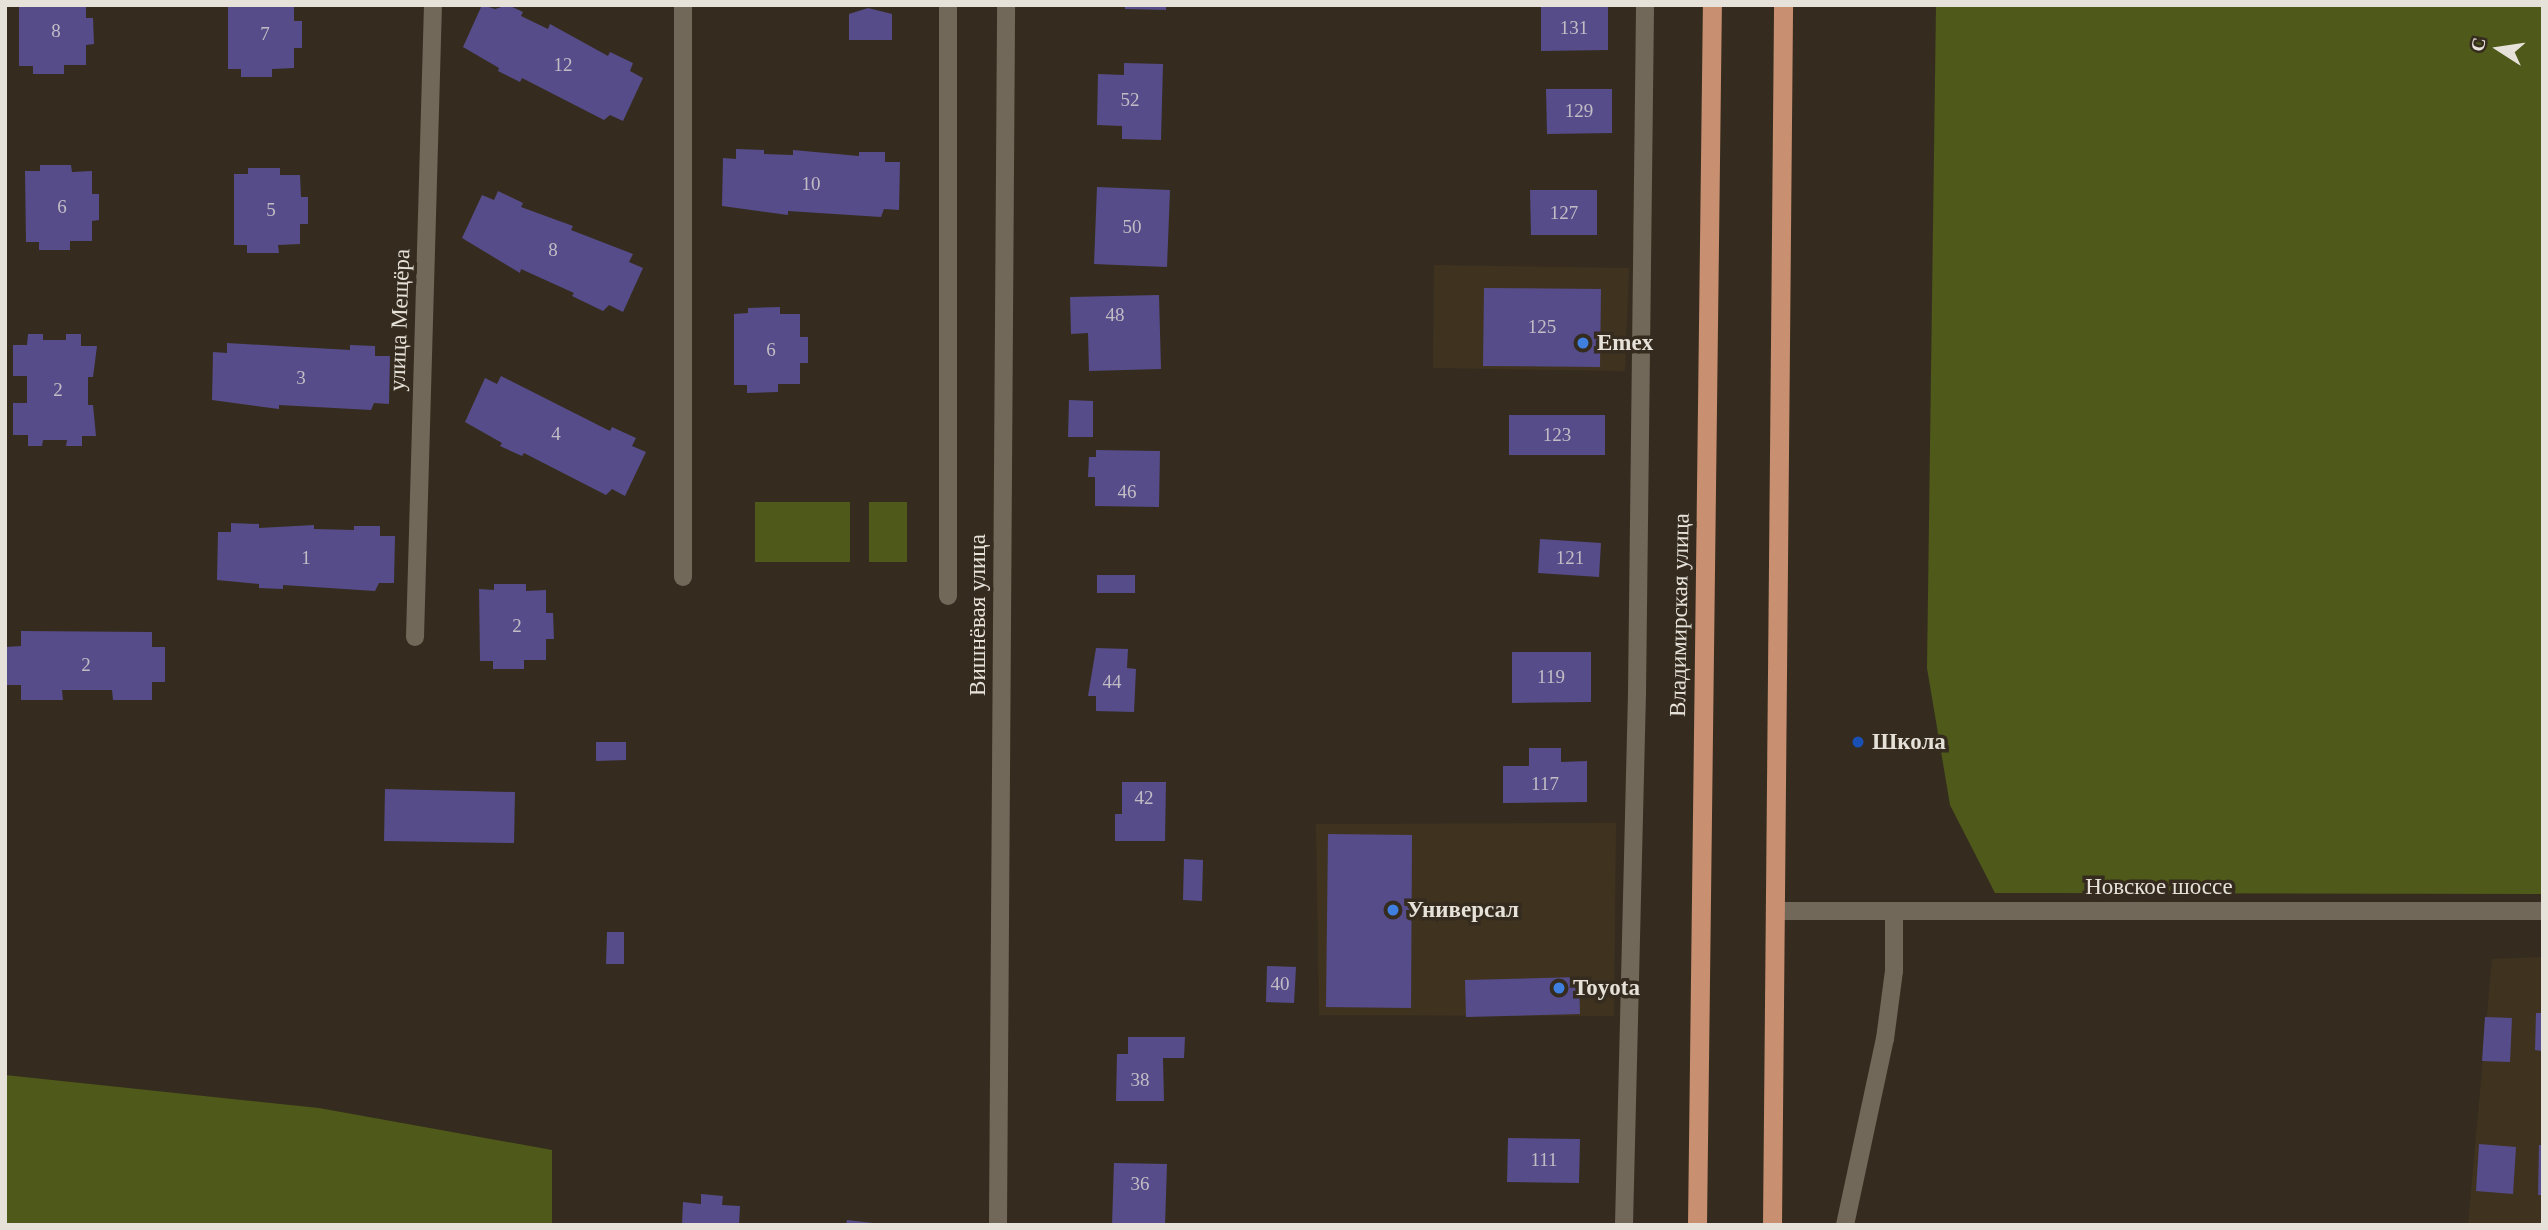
<!DOCTYPE html>
<html>
<head>
<meta charset="utf-8">
<style>
  body { margin:0 }
  #map { position:relative; width:2548px; height:1230px; overflow:hidden; background:#352c1f; font-family:Georgia,serif }
  div>[style] { position:absolute }
  [style*='--x'] { left:calc(var(--x)*1px); top:calc(var(--y)*1px); width:calc(var(--w)*1px); rotate:calc(var(--a)*1deg) }
  .built>* { inset:0; background:#3f3320 }
  .green>* { inset:0; background:#4e591a }
  .building>* { inset:0; background:#564c89 }
  .minor>* { height:18px; margin:-9px; padding:0 9px; transform-origin:9px; border-radius:9px; background:#716859 }
  .tertiary>* { height:18px; margin:-9px; padding:0 9px; transform-origin:9px; border-radius:9px; background:#716859 }
  .trunk>* { height:19px; margin:-9.5px; padding:0 9.5px; transform-origin:9.5px; border-radius:9.5px; background:#c88f70 }
  .dots>* { width:19px; height:19px; translate:-50% -50%; box-sizing:border-box; border:4px solid #352c1f; border-radius:50% }
  span { translate:-50% -50%; white-space:nowrap; text-align:center; line-height:1.15; -webkit-text-stroke:7px #352c1f; paint-order:stroke }
  .number-label { font-size:19px; color:#c2bcc5 }
  .number-label span { -webkit-text-stroke-width:0 }
  .street-label { font-size:23px; color:#e6e1d9 }
  .poi-label { font-size:23px; color:#e6e1d9; font-weight:700 }
  .left { translate:0 -50%; text-align:left }
  .frame { position:absolute; inset:0; border:7px solid #e6e1d9; pointer-events:none }
  .north { position:absolute; left:2464px; top:14px; width:70px; height:70px; -webkit-text-stroke:5px #352c1f; paint-order:stroke; rotate:282deg; font-size:19px; font-weight:700; line-height:28px; text-align:center; color:#e6e1d9 }
  .north::after { content:''; display:block; margin:auto; width:24px; height:32px; background:#e6e1d9; clip-path:polygon(50% 0,100% 100%,50% 72%,0 100%) }
</style>
</head>
<body>
<div id="map">
  <div class="built">
    <i style="clip-path:polygon(1434px 265px,1629px 268px,1625px 371px,1433px 368px)"></i>
    <i style="clip-path:polygon(1616px 823px,1614px 1016px,1319px 1015px,1316px 824px)"></i>
    <i style="clip-path:polygon(2543px 957px,2543px 1225px,2468px 1225px,2492px 959px)"></i>
  </div>
  <div class="green">
    <i style="clip-path:polygon(1936px 5px,2543px 5px,2543px 894px,1995px 893px,1950px 805px,1927px 668px)"></i>
    <i style="clip-path:polygon(755px 502px,850px 502px,850px 562px,755px 562px)"></i>
    <i style="clip-path:polygon(869px 502px,907px 502px,907px 562px,869px 562px)"></i>
    <i style="clip-path:polygon(5px 1075px,319px 1108px,552px 1150px,552px 1225px,5px 1225px)"></i>
  </div>
  <div class="building">
    <i style="clip-path:polygon(19px 5px,86px 5px,86px 18px,93px 18px,94px 44px,86px 45px,86px 65px,64px 65px,64px 74px,33px 74px,33px 66px,19px 66px)"></i>
    <i style="clip-path:polygon(228px 5px,294px 5px,294px 21px,302px 21px,302px 48px,294px 48px,294px 68px,272px 69px,272px 77px,241px 77px,241px 69px,228px 69px)"></i>
    <i style="clip-path:polygon(482px 5px,495px 9px,508px 5px,523px 12px,521px 16px,548px 29px,550px 24px,608px 56px,610px 52px,633px 63px,630px 71px,643px 78px,623px 121px,610px 115px,604px 120px,522px 78px,520px 82px,498px 71px,499px 68px,463px 47px)"></i>
    <i style="clip-path:polygon(1125px 5px,1166px 5px,1166px 10px,1125px 9px)"></i>
    <i style="clip-path:polygon(1608px 5px,1608px 50px,1541px 51px,1541px 6px)"></i>
    <i style="clip-path:polygon(868px 8px,892px 14px,892px 40px,849px 40px,849px 14px)"></i>
    <i style="clip-path:polygon(1124px 63px,1163px 64px,1161px 140px,1122px 139px,1122px 126px,1097px 125px,1098px 74px,1124px 75px)"></i>
    <i style="clip-path:polygon(1546px 89px,1612px 89px,1612px 133px,1547px 134px)"></i>
    <i style="clip-path:polygon(736px 149px,764px 150px,764px 154px,793px 155px,793px 150px,859px 156px,859px 152px,885px 152px,885px 162px,900px 162px,899px 210px,884px 209px,881px 217px,788px 211px,788px 215px,722px 206px,723px 158px,736px 159px)"></i>
    <i style="clip-path:polygon(40px 165px,71px 165px,72px 172px,92px 171px,92px 194px,99px 194px,99px 220px,92px 221px,92px 241px,70px 241px,70px 250px,39px 250px,39px 242px,26px 242px,25px 171px,40px 171px)"></i>
    <i style="clip-path:polygon(248px 168px,280px 168px,280px 175px,300px 175px,301px 197px,308px 197px,308px 224px,300px 224px,300px 244px,278px 245px,279px 253px,247px 253px,247px 245px,234px 245px,234px 174px,248px 174px)"></i>
    <i style="clip-path:polygon(1097px 187px,1170px 190px,1167px 267px,1094px 264px)"></i>
    <i style="clip-path:polygon(1530px 190px,1597px 190px,1597px 235px,1531px 235px)"></i>
    <i style="clip-path:polygon(498px 191px,523px 203px,521px 207px,573px 226px,571px 230px,633px 254px,629px 262px,643px 268px,623px 312px,609px 305px,603px 311px,572px 296px,574px 293px,521px 269px,520px 273px,462px 238px,482px 195px,494px 200px)"></i>
    <i style="clip-path:polygon(1484px 288px,1601px 289px,1600px 367px,1483px 366px)"></i>
    <i style="clip-path:polygon(1159px 295px,1161px 369px,1089px 371px,1088px 333px,1071px 334px,1070px 297px)"></i>
    <i style="clip-path:polygon(780px 307px,780px 314px,800px 314px,800px 337px,808px 337px,808px 363px,800px 363px,800px 384px,778px 384px,778px 392px,747px 393px,747px 385px,734px 385px,734px 314px,748px 313px,748px 308px)"></i>
    <i style="clip-path:polygon(28px 334px,43px 334px,43px 340px,66px 340px,66px 334px,81px 334px,81px 346px,97px 346px,93px 377px,88px 377px,88px 405px,93px 405px,96px 436px,82px 436px,82px 446px,66px 446px,67px 440px,43px 440px,42px 446px,28px 446px,28px 435px,13px 435px,13px 403px,27px 403px,27px 376px,13px 376px,13px 345px,27px 345px)"></i>
    <i style="clip-path:polygon(227px 343px,350px 350px,350px 345px,375px 346px,375px 356px,390px 356px,389px 404px,374px 403px,371px 410px,279px 405px,279px 409px,212px 400px,213px 352px,227px 353px)"></i>
    <i style="clip-path:polygon(501px 376px,610px 431px,612px 427px,636px 438px,632px 446px,646px 452px,625px 496px,612px 489px,606px 495px,524px 453px,522px 456px,500px 446px,502px 443px,465px 422px,485px 378px,497px 384px)"></i>
    <i style="clip-path:polygon(1069px 400px,1093px 401px,1093px 437px,1068px 437px)"></i>
    <i style="clip-path:polygon(1509px 415px,1605px 415px,1605px 455px,1509px 455px)"></i>
    <i style="clip-path:polygon(1096px 450px,1160px 451px,1159px 507px,1095px 506px,1095px 477px,1088px 477px,1089px 457px,1096px 457px)"></i>
    <i style="clip-path:polygon(231px 523px,259px 524px,259px 528px,314px 525px,314px 529px,354px 530px,354px 526px,380px 526px,380px 536px,395px 536px,394px 583px,379px 583px,375px 591px,283px 585px,283px 589px,259px 588px,259px 584px,217px 580px,218px 532px,231px 532px)"></i>
    <i style="clip-path:polygon(1540px 539px,1601px 543px,1599px 577px,1538px 573px)"></i>
    <i style="clip-path:polygon(1097px 575px,1135px 575px,1135px 593px,1097px 593px)"></i>
    <i style="clip-path:polygon(494px 584px,526px 584px,526px 591px,546px 590px,546px 613px,553px 613px,554px 639px,546px 639px,546px 660px,524px 660px,524px 669px,493px 669px,493px 661px,480px 661px,479px 589px,494px 590px)"></i>
    <i style="clip-path:polygon(21px 631px,152px 632px,152px 647px,165px 647px,165px 682px,152px 682px,152px 700px,113px 700px,112px 690px,62px 690px,63px 700px,21px 700px,21px 685px,6px 685px,6px 647px,21px 646px)"></i>
    <i style="clip-path:polygon(1096px 648px,1128px 649px,1127px 668px,1136px 669px,1134px 712px,1096px 711px,1096px 696px,1088px 696px)"></i>
    <i style="clip-path:polygon(1512px 652px,1591px 652px,1591px 702px,1512px 703px)"></i>
    <i style="clip-path:polygon(596px 742px,626px 742px,626px 760px,596px 761px)"></i>
    <i style="clip-path:polygon(1529px 748px,1561px 748px,1561px 762px,1587px 761px,1587px 802px,1503px 803px,1503px 766px,1529px 766px)"></i>
    <i style="clip-path:polygon(1122px 782px,1166px 782px,1165px 841px,1115px 841px,1115px 814px,1122px 814px)"></i>
    <i style="clip-path:polygon(385px 789px,515px 792px,514px 843px,384px 841px)"></i>
    <i style="clip-path:polygon(1328px 834px,1412px 835px,1411px 1008px,1326px 1007px)"></i>
    <i style="clip-path:polygon(1184px 859px,1203px 860px,1202px 901px,1183px 900px)"></i>
    <i style="clip-path:polygon(607px 932px,624px 932px,624px 964px,606px 964px)"></i>
    <i style="clip-path:polygon(1267px 966px,1296px 967px,1294px 1003px,1266px 1002px)"></i>
    <i style="clip-path:polygon(1579px 977px,1580px 1014px,1466px 1017px,1465px 980px)"></i>
    <i style="clip-path:polygon(2536px 1013px,2543px 1013px,2543px 1051px,2535px 1050px)"></i>
    <i style="clip-path:polygon(2485px 1017px,2512px 1018px,2510px 1062px,2482px 1061px)"></i>
    <i style="clip-path:polygon(1128px 1037px,1185px 1037px,1184px 1058px,1163px 1058px,1164px 1101px,1116px 1101px,1117px 1054px,1128px 1054px)"></i>
    <i style="clip-path:polygon(1508px 1138px,1580px 1139px,1579px 1183px,1507px 1182px)"></i>
    <i style="clip-path:polygon(2479px 1144px,2516px 1147px,2513px 1194px,2476px 1191px)"></i>
    <i style="clip-path:polygon(2539px 1145px,2543px 1145px,2543px 1195px,2538px 1195px)"></i>
    <i style="clip-path:polygon(1114px 1163px,1167px 1164px,1165px 1225px,1112px 1225px)"></i>
    <i style="clip-path:polygon(701px 1194px,723px 1196px,722px 1205px,740px 1206px,739px 1225px,682px 1225px,683px 1202px,701px 1204px)"></i>
    <i style="clip-path:polygon(847px 1220px,873px 1223px,873px 1225px,846px 1225px)"></i>
  </div>
  <div class="minor">
    <i style="--x:683;--y:577;--w:572;--a:-90"></i>
    <i style="--x:948;--y:596;--w:591;--a:-90"></i>
    <i style="--x:415;--y:637;--w:632;--a:-88.37"></i>
    <i style="--x:998;--y:1225;--w:1220;--a:-89.62"></i>
    <i style="--x:1624;--y:1225;--w:532;--a:-88.6"></i>
    <i style="--x:1637;--y:693;--w:688;--a:-89.33"></i>
    <i style="--x:1845;--y:1225;--w:190;--a:-77.9"></i>
    <i style="--x:1885;--y:1039;--w:69;--a:-82.5"></i>
    <i style="--x:1894;--y:971;--w:60;--a:-90"></i>
  </div>
  <div class="tertiary">
    <i style="--x:1775;--y:911;--w:768;--a:0"></i>
  </div>
  <div class="trunk">
    <i style="--x:1697;--y:1225;--w:1220;--a:-89.3"></i>
    <i style="--x:1772;--y:1225;--w:1220;--a:-89.48"></i>
  </div>
  <div class="dots">
    <i style="left:1583px;top:343px;background:#3f7fe0"></i>
    <i style="left:1858px;top:742px;background:#1a4fb4"></i>
    <i style="left:1393px;top:910px;background:#3f7fe0"></i>
    <i style="left:1559px;top:988px;background:#3f7fe0"></i>
  </div>
  <div class="number-label">
    <span style="left:1574px;top:28px">131</span>
    <span style="left:56px;top:31px">8</span>
    <span style="left:265px;top:34px">7</span>
    <span style="left:563px;top:65px">12</span>
    <span style="left:1130px;top:100px">52</span>
    <span style="left:1579px;top:111px">129</span>
    <span style="left:811px;top:184px">10</span>
    <span style="left:62px;top:207px">6</span>
    <span style="left:271px;top:210px">5</span>
    <span style="left:1564px;top:213px">127</span>
    <span style="left:1132px;top:227px">50</span>
    <span style="left:553px;top:250px">8</span>
    <span style="left:1115px;top:315px">48</span>
    <span style="left:1542px;top:327px">125</span>
    <span style="left:771px;top:350px">6</span>
    <span style="left:301px;top:378px">3</span>
    <span style="left:58px;top:390px">2</span>
    <span style="left:556px;top:434px">4</span>
    <span style="left:1557px;top:435px">123</span>
    <span style="left:1127px;top:492px">46</span>
    <span style="left:306px;top:558px">1</span>
    <span style="left:1570px;top:558px">121</span>
    <span style="left:517px;top:626px">2</span>
    <span style="left:86px;top:665px">2</span>
    <span style="left:1551px;top:677px">119</span>
    <span style="left:1112px;top:682px">44</span>
    <span style="left:1545px;top:784px">117</span>
    <span style="left:1144px;top:798px">42</span>
    <span style="left:1280px;top:984px">40</span>
    <span style="left:1140px;top:1080px">38</span>
    <span style="left:1544px;top:1160px">111</span>
    <span style="left:1140px;top:1184px">36</span>
  </div>
  <div class="street-label">
    <span style="left:400px;top:320px;rotate:-88deg">улица Мещёра</span>
    <span style="left:978px;top:615px;rotate:-90deg">Вишнёвая улица</span>
    <span style="left:1680px;top:615px;rotate:-89deg">Владимирская улица</span>
    <span style="left:2159px;top:887px">Новское шоссе</span>
  </div>
  <div class="poi-label">
    <span class="left" style="left:1597px;top:343px">Emex</span>
    <span class="left" style="left:1872px;top:742px">Школа</span>
    <span class="left" style="left:1407px;top:910px">Универсал</span>
    <span class="left" style="left:1573px;top:988px">Toyota</span>
  </div>
  <div class="frame"></div>
  <div class="north">С</div>
</div>
</body>
</html>
